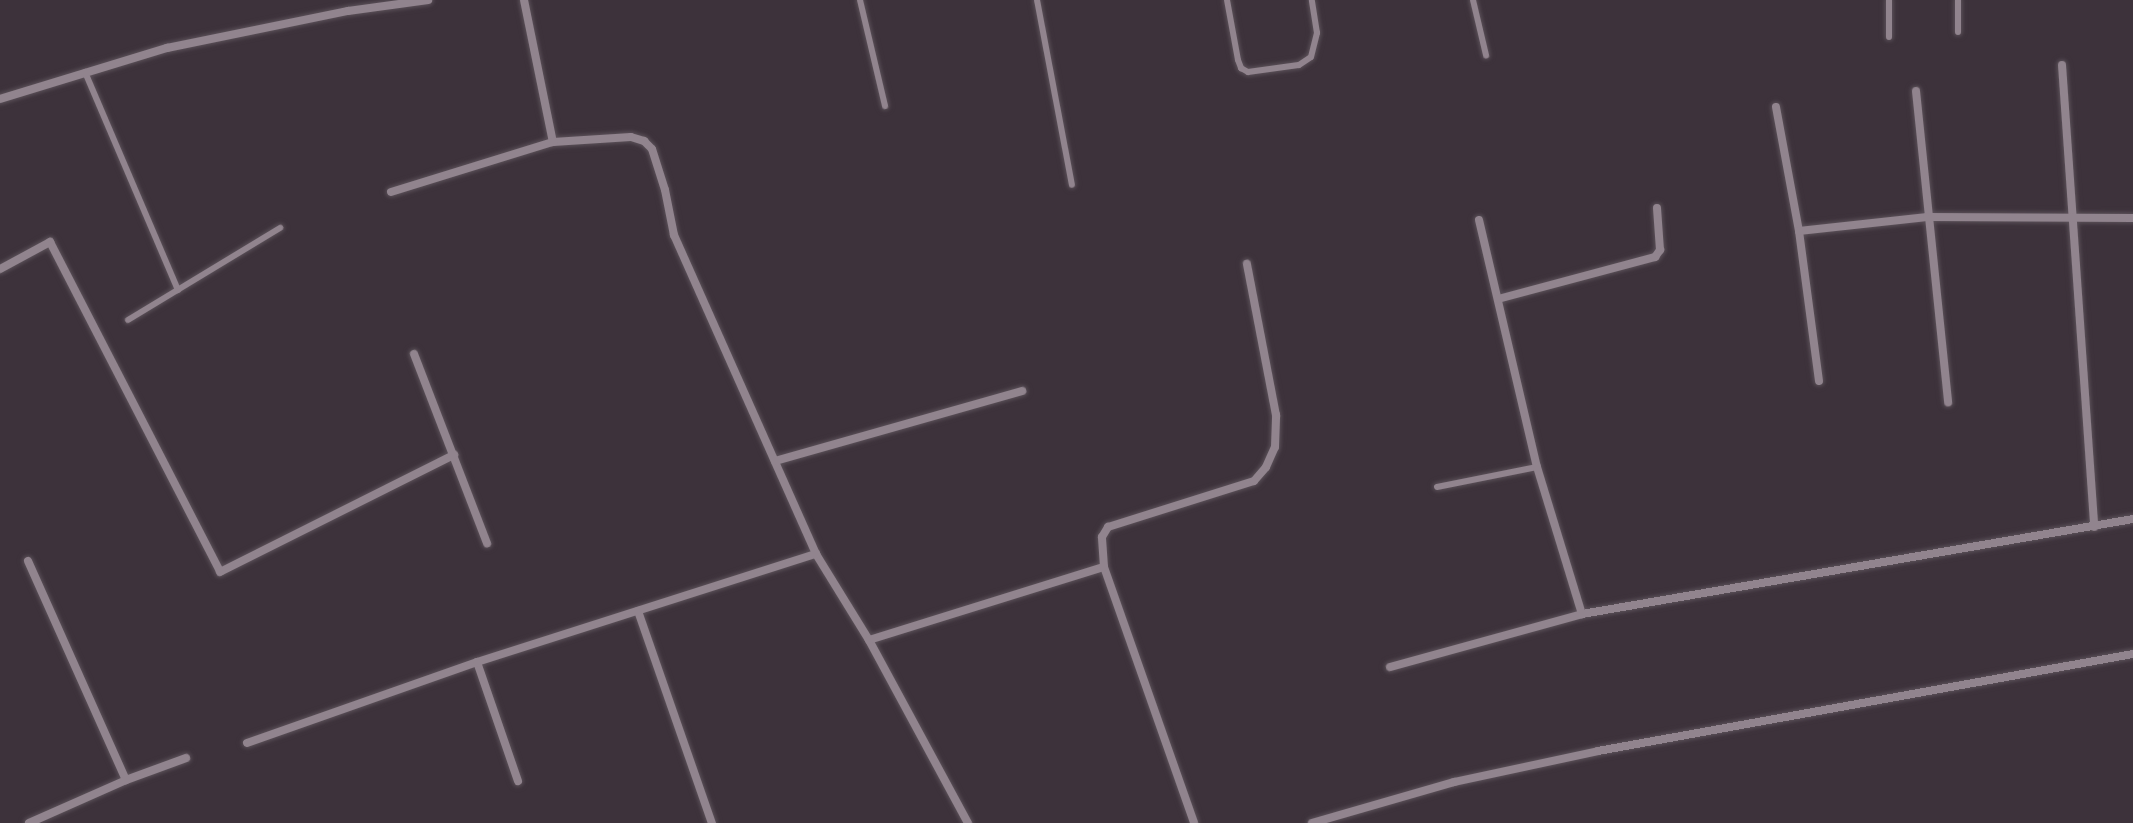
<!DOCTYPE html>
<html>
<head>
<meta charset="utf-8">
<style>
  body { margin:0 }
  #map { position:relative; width:2133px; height:823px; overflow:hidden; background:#3d323b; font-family:Montserrat,sans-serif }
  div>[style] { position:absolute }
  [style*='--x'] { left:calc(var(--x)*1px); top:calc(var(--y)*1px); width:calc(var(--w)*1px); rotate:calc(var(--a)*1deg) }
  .roads { filter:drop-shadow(0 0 2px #5b5159) drop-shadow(0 0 2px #5b5159) }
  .service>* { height:6px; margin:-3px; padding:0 3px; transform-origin:3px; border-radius:3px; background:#91848e }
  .minor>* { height:8px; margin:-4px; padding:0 4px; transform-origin:4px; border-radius:4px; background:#91848e }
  span { translate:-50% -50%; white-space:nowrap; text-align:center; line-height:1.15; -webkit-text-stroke:8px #211b20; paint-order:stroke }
</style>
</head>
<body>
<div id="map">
  <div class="roads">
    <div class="service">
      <i style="--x:860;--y:0;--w:109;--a:76.7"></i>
      <i style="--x:1037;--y:0;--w:188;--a:79.3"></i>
      <i style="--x:1227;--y:0;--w:61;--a:79.6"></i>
      <i style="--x:1238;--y:60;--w:9;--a:69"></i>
      <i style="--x:1241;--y:68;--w:8;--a:30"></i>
      <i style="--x:1248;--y:72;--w:51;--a:-7.8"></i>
      <i style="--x:1299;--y:65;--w:14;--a:-34"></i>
      <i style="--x:1311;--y:57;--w:25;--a:-76"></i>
      <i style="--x:1317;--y:33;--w:33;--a:-99"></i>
      <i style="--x:1473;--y:0;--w:57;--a:76.7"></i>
      <i style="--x:1889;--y:0;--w:37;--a:90"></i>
      <i style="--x:1958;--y:0;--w:32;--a:90"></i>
      <i style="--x:85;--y:72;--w:237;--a:66.9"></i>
      <i style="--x:128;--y:320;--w:178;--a:-31.2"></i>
      <i style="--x:1437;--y:487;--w:102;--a:-11.3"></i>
    </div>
    <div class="minor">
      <i style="--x:524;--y:0;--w:145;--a:78.5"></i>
      <i style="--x:553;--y:142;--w:78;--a:-3.7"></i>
      <i style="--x:631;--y:137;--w:14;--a:17"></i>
      <i style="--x:644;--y:141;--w:11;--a:45"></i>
      <i style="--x:652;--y:149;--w:43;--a:72.4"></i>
      <i style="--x:665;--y:190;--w:46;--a:78.7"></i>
      <i style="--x:674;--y:235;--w:349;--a:66"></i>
      <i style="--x:816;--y:554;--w:101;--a:58.4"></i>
      <i style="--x:869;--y:640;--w:208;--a:61.6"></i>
      <i style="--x:2062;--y:65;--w:463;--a:86"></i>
      <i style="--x:1916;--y:91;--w:313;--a:84.1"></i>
      <i style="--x:0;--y:99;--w:175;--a:-17"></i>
      <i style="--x:167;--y:48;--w:185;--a:-11.6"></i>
      <i style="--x:348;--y:11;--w:81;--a:-7.8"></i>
      <i style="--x:1776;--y:107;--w:126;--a:79.5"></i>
      <i style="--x:391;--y:192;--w:170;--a:-17.2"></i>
      <i style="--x:1479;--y:220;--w:254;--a:76.8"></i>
      <i style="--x:1537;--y:467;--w:154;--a:73"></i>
      <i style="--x:0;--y:269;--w:57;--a:-28.4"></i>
      <i style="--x:50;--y:242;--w:371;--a:62.7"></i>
      <i style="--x:220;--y:572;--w:262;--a:-26.6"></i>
      <i style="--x:1498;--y:299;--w:163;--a:-15"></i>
      <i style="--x:1655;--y:257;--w:9;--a:-54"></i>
      <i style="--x:1660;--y:250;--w:42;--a:-94.1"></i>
      <i style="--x:414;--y:354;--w:203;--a:68.9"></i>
      <i style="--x:1819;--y:381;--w:151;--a:-97.6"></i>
      <i style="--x:1799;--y:231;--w:129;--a:-6.2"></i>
      <i style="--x:1927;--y:217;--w:206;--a:0.3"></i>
      <i style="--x:775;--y:461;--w:257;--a:-15.8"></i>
      <i style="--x:28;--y:561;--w:240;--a:65.9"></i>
      <i style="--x:1104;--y:567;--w:271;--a:70.6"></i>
      <i style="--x:638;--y:611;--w:225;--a:70.8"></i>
      <i style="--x:869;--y:640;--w:246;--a:-17.3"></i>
      <i style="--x:1104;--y:567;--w:30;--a:-94"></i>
      <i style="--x:1102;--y:537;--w:12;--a:-59"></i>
      <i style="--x:1108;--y:527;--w:153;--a:-17.5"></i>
      <i style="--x:1254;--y:481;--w:18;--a:-49"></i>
      <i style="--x:1266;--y:467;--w:22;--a:-66"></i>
      <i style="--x:1275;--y:447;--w:32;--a:-88"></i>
      <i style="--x:1276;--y:415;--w:154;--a:-100.9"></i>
      <i style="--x:477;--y:662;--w:126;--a:71"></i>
      <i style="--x:1390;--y:667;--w:199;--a:-15.4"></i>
      <i style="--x:1582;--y:614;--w:559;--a:-9.78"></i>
      <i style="--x:247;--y:743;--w:244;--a:-19.4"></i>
      <i style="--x:477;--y:662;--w:356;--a:-17.7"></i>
      <i style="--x:29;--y:823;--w:106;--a:-23.9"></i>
      <i style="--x:126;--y:780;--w:64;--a:-20.1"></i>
      <i style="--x:1312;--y:823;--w:148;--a:-16.1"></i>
      <i style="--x:1454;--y:782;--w:147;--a:-12.1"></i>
      <i style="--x:1598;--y:751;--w:544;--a:-10.28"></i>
    </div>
  </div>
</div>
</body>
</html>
